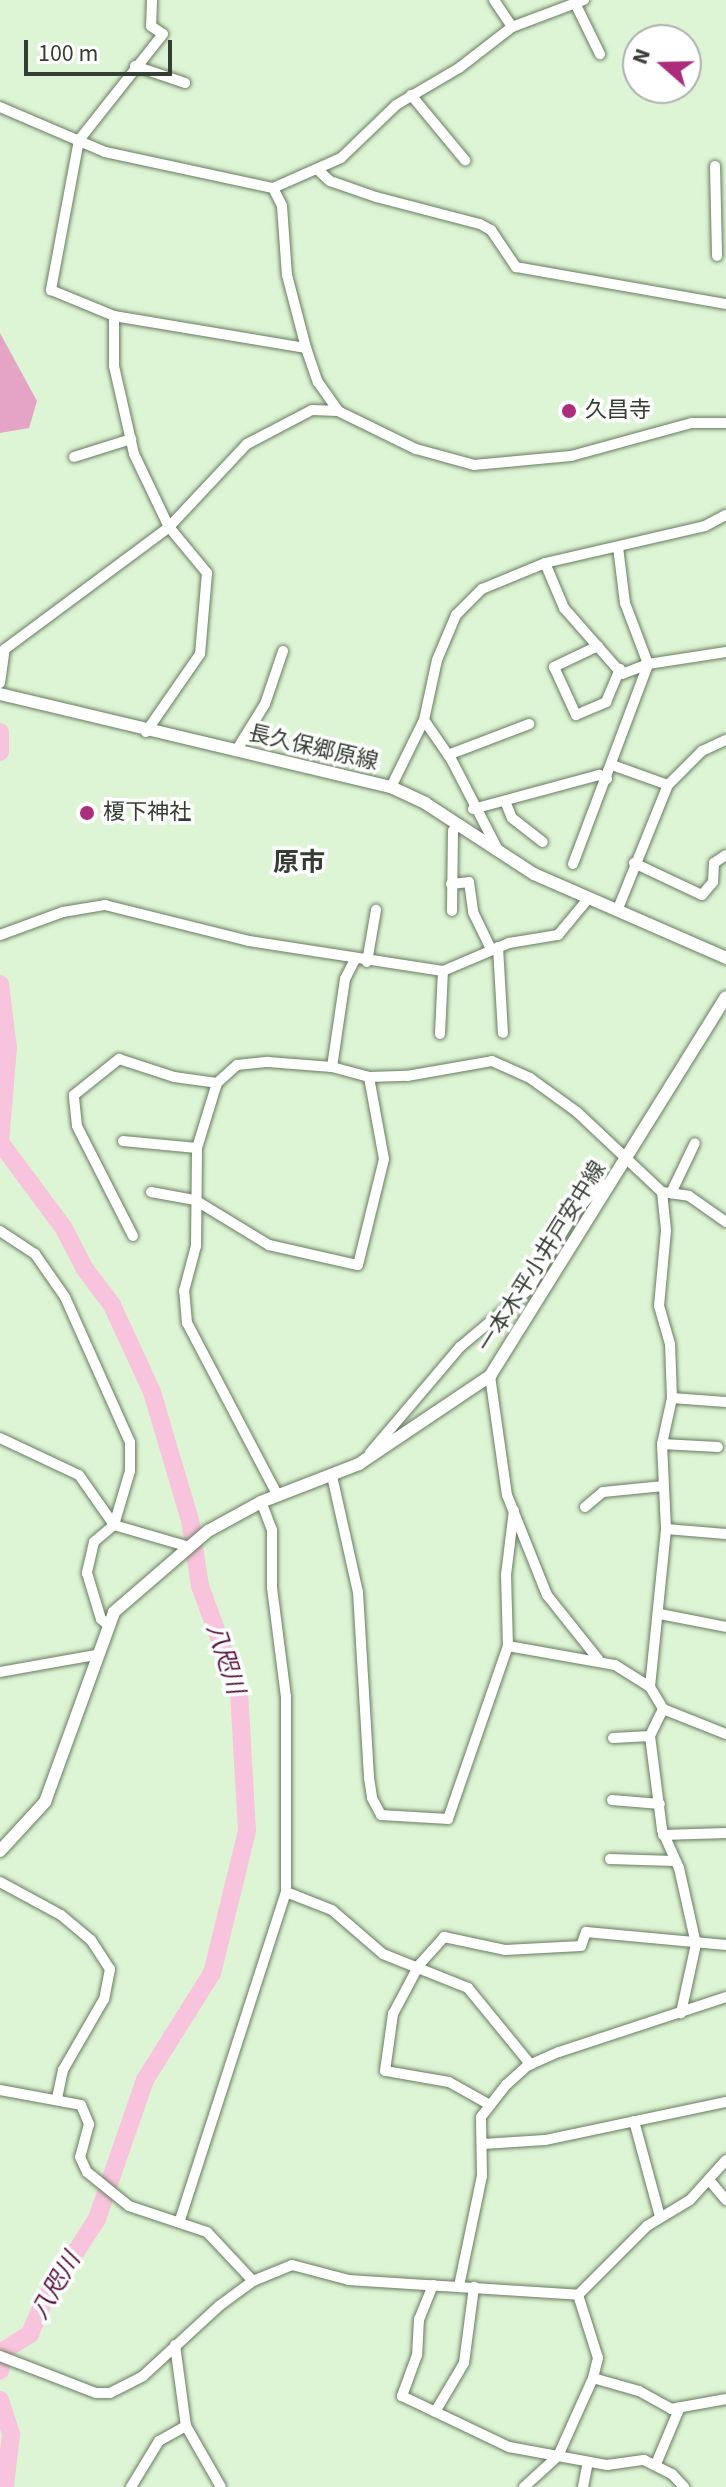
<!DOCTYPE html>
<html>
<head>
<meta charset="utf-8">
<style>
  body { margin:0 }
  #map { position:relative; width:726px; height:2487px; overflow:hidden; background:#def5d5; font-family:"Source Sans 3","Noto Sans JP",sans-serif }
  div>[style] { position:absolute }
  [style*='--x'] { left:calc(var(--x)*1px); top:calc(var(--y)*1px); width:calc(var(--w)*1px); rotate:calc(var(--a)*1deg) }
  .green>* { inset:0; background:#e5a4c5 }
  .river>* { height:18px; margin:-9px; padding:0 9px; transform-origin:9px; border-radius:9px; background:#f8c3dd }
  .roads { filter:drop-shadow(0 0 2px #687c61) drop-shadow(0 0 2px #687c61) }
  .minor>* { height:10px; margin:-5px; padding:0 5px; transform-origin:5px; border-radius:5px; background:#fff }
  .major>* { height:12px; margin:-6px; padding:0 6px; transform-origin:6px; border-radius:6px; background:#fff }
  .dots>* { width:22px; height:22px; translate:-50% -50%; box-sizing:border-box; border:4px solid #fff; border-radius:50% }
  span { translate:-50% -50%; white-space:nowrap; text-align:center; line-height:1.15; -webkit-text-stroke:7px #fff; paint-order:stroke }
  .poi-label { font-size:22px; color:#353e32 }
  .left { translate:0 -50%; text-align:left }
  .street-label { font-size:22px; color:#353e32 }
  .water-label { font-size:24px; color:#570e3c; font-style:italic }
  .quarter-label { font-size:26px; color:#353e32; font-weight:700 }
  .north { position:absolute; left:622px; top:24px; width:80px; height:80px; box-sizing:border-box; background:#fff; border:2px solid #aeb2ad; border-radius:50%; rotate:290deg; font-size:22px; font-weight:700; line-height:32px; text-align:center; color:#353e32 }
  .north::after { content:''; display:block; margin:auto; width:28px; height:36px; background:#ac2d7b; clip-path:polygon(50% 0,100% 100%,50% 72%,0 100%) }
  .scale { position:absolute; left:24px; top:40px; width:148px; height:36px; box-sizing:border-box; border:4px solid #353e32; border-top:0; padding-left:10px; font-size:24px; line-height:28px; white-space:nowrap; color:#353e32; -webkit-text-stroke:6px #fff; paint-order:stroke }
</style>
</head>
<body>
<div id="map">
  <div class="green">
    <i style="clip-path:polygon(0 333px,37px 401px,29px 428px,0 433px)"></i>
  </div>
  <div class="river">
    <i style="--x:0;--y:732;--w:20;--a:90"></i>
    <i style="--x:0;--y:984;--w:64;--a:82.9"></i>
    <i style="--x:8;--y:1048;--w:94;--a:94.9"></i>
    <i style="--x:0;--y:1142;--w:106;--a:53.5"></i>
    <i style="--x:63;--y:1227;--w:47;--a:62.4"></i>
    <i style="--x:85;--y:1269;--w:45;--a:53.1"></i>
    <i style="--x:112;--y:1305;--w:96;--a:65.3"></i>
    <i style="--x:152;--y:1392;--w:134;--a:73.5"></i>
    <i style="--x:190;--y:1520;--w:67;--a:81.4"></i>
    <i style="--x:200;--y:1586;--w:113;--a:69.8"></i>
    <i style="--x:239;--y:1692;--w:139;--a:86.7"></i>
    <i style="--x:247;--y:1831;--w:146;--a:103.8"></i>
    <i style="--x:212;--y:1973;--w:126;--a:122.1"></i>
    <i style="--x:145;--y:2080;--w:147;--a:109.1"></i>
    <i style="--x:97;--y:2219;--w:98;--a:122.9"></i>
    <i style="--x:44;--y:2301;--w:36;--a:113"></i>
    <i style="--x:30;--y:2334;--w:31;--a:148"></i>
    <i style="--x:4;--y:2350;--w:21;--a:101"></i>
    <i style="--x:0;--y:2400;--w:36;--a:72"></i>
    <i style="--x:11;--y:2434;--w:53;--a:96.5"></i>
  </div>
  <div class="roads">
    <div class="minor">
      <i style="--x:152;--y:0;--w:26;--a:92"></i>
      <i style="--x:151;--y:26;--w:14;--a:34"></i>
      <i style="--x:163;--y:34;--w:135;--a:128.4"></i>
      <i style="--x:79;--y:140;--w:153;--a:100.6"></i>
      <i style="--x:51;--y:290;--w:68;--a:22.4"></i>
      <i style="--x:114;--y:316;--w:195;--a:9.5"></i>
      <i style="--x:494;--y:0;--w:32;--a:56"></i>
      <i style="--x:575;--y:3;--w:57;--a:63.9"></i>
      <i style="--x:135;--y:66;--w:53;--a:18.8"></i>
      <i style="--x:411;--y:95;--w:85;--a:50.3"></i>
      <i style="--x:0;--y:107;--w:114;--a:23.2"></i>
      <i style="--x:105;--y:152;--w:172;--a:12.1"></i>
      <i style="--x:273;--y:188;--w:20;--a:63"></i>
      <i style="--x:282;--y:206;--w:69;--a:85.9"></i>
      <i style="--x:287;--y:275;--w:75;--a:75.4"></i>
      <i style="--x:306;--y:348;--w:36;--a:71"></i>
      <i style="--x:318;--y:382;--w:35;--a:55"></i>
      <i style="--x:715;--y:166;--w:90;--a:88.7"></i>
      <i style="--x:317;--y:169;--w:18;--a:43"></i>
      <i style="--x:330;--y:181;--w:49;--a:19.2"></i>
      <i style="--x:376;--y:197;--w:107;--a:14.6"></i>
      <i style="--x:480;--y:224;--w:13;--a:29"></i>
      <i style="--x:491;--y:230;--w:45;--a:56"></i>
      <i style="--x:516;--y:267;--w:213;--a:10"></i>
      <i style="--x:273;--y:188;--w:74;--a:-23.8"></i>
      <i style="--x:341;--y:158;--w:76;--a:-43.9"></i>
      <i style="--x:396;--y:105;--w:73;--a:-30.4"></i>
      <i style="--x:459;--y:68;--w:67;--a:-37.7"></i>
      <i style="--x:512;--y:27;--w:77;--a:-20.6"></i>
      <i style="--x:114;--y:316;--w:50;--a:90"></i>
      <i style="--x:114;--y:366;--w:90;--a:77.2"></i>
      <i style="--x:134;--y:454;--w:81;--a:64.4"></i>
      <i style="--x:169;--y:527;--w:60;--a:50.4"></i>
      <i style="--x:207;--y:573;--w:81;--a:94.9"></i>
      <i style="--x:200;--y:654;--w:95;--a:124.7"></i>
      <i style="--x:74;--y:457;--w:60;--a:-17.5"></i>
      <i style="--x:618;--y:547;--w:56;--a:82.9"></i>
      <i style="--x:625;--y:603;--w:65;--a:69.3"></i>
      <i style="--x:648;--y:664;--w:79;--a:-8.7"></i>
      <i style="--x:545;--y:563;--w:49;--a:67.1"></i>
      <i style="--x:564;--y:608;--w:88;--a:48.7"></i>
      <i style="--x:622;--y:674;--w:28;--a:-21"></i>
      <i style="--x:598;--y:646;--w:49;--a:154.5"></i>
      <i style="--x:554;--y:667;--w:53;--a:65.4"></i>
      <i style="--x:576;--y:715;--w:33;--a:-23"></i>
      <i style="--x:606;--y:702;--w:36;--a:-67"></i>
      <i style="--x:0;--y:683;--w:34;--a:-82"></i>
      <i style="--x:5;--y:649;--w:204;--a:-36.6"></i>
      <i style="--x:169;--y:527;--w:114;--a:-46.8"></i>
      <i style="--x:247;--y:444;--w:73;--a:-27.6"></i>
      <i style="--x:312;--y:410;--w:26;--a:2"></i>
      <i style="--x:338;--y:411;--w:87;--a:26"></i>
      <i style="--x:416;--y:449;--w:60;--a:15.4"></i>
      <i style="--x:474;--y:465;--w:97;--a:-5.3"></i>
      <i style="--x:571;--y:456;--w:125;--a:-15.3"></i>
      <i style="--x:692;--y:423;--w:34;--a:0"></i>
      <i style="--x:236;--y:751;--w:55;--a:-58.3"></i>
      <i style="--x:265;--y:704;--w:56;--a:-71.2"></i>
      <i style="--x:448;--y:755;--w:87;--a:-20.9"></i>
      <i style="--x:612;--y:765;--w:59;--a:19.7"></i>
      <i style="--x:391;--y:787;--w:75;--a:-63.8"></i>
      <i style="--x:505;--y:801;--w:18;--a:68"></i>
      <i style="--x:512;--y:818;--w:39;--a:38"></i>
      <i style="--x:473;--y:809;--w:131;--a:-15.1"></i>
      <i style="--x:599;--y:775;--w:9;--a:27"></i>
      <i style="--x:497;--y:848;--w:100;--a:-117.3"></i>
      <i style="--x:451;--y:759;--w:47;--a:-124.7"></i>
      <i style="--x:424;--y:720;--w:61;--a:-77.8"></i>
      <i style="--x:437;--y:660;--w:49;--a:-67.1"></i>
      <i style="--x:456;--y:615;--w:37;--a:-45"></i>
      <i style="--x:482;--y:589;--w:68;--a:-22.4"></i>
      <i style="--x:545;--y:563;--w:164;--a:-13"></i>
      <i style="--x:705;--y:526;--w:24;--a:-28"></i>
      <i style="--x:634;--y:863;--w:75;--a:25.2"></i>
      <i style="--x:702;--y:895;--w:17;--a:-50"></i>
      <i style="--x:713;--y:882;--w:19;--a:-87"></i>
      <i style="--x:714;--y:863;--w:14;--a:-34"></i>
      <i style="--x:573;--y:864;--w:214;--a:-69.4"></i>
      <i style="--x:451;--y:884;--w:18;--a:-6"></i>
      <i style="--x:469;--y:882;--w:30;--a:82"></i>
      <i style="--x:473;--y:912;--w:41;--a:64.1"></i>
      <i style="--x:452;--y:911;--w:80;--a:-89.3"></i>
      <i style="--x:453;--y:831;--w:9;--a:-54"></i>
      <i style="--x:617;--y:911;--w:136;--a:-68"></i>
      <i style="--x:668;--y:785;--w:48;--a:-45"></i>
      <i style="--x:702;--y:751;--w:26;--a:-25"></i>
      <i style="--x:0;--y:935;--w:67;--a:-20.1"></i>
      <i style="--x:63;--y:912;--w:43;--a:-9.5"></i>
      <i style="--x:105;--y:905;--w:148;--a:14"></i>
      <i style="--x:249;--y:941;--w:196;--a:8.8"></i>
      <i style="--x:443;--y:971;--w:72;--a:-23"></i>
      <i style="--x:509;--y:943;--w:50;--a:-9.3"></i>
      <i style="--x:558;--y:935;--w:47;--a:-50.2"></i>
      <i style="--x:498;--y:947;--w:86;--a:86.7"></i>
      <i style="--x:367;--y:962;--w:53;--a:-80.2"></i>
      <i style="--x:440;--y:1034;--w:63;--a:-87.3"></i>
      <i style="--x:332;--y:1067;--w:89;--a:-81.6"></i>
      <i style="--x:345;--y:979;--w:20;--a:-63"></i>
      <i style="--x:123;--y:1141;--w:74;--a:5.4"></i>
      <i style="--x:151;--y:1192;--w:45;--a:10.3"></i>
      <i style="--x:195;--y:1200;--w:87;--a:31.3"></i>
      <i style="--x:269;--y:1245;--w:91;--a:12.7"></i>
      <i style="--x:358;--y:1265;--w:109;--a:-76.2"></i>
      <i style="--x:384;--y:1159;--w:83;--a:-100.4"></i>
      <i style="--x:671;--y:1193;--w:55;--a:-64.4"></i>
      <i style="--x:0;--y:1231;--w:42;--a:33.3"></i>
      <i style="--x:35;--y:1254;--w:52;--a:55.1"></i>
      <i style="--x:65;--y:1297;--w:159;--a:65.9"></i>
      <i style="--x:130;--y:1442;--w:29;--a:90"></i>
      <i style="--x:130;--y:1471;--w:56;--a:106.5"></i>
      <i style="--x:114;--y:1525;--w:26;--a:140"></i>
      <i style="--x:94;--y:1542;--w:32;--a:103"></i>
      <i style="--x:87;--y:1573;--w:48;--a:73.1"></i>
      <i style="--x:101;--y:1619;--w:9;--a:41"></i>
      <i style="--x:133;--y:1236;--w:123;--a:-117"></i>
      <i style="--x:77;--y:1126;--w:31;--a:-96"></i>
      <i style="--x:74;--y:1095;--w:58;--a:-38.7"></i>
      <i style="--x:119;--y:1059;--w:58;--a:18.1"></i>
      <i style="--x:174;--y:1077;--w:43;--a:7.9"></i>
      <i style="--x:490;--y:1376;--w:120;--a:81.9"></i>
      <i style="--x:507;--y:1495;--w:108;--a:68.2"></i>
      <i style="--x:547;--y:1595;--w:82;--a:51.4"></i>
      <i style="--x:672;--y:1398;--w:54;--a:4.2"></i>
      <i style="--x:0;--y:1438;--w:87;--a:25.1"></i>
      <i style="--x:79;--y:1475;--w:61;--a:55"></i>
      <i style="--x:114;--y:1525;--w:75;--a:16.3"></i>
      <i style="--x:662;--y:1444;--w:56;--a:3.1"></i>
      <i style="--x:370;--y:1453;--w:139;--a:-49.7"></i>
      <i style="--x:460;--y:1347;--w:90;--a:-40"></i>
      <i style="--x:529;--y:1289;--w:82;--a:-59.4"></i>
      <i style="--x:571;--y:1218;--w:38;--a:-50"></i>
      <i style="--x:595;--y:1189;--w:18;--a:-22"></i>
      <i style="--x:332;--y:1476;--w:119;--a:77.4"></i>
      <i style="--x:358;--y:1592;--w:186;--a:86.6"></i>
      <i style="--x:369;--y:1778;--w:20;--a:81"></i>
      <i style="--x:372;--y:1798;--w:19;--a:62"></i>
      <i style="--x:381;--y:1815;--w:67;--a:3.4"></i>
      <i style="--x:448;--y:1819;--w:183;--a:-70.9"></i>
      <i style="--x:508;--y:1646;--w:109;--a:10.1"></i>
      <i style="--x:615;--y:1665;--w:41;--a:32.2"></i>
      <i style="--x:650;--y:1687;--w:26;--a:59"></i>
      <i style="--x:663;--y:1709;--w:68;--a:21.6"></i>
      <i style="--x:278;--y:1496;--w:195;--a:-117.7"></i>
      <i style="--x:187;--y:1323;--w:32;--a:-95"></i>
      <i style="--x:184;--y:1291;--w:47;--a:-75.1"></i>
      <i style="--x:196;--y:1246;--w:98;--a:-89.4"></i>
      <i style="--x:197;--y:1148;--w:68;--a:-72.9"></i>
      <i style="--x:217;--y:1083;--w:27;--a:-42"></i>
      <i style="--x:237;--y:1065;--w:31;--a:-6"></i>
      <i style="--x:268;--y:1062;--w:64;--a:4.5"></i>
      <i style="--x:332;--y:1067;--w:38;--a:15"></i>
      <i style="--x:369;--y:1077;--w:38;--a:-2"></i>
      <i style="--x:407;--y:1076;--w:86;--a:-10"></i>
      <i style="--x:492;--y:1061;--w:42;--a:24.1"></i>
      <i style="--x:530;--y:1078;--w:58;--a:35.9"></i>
      <i style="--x:577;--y:1112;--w:117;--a:43.3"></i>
      <i style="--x:662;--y:1192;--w:27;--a:8"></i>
      <i style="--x:689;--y:1196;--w:45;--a:35.1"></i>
      <i style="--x:585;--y:1507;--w:23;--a:-40"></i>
      <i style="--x:603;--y:1492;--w:61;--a:-5.6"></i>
      <i style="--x:666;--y:1529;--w:60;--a:4.8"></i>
      <i style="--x:660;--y:1614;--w:67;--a:11.1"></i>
      <i style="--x:508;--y:1646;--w:71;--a:-91.6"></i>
      <i style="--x:506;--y:1575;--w:65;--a:-83"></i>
      <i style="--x:0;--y:1672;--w:97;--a:-10.1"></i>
      <i style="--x:650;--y:1687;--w:159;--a:-84.2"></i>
      <i style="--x:666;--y:1529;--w:85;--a:-92.7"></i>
      <i style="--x:662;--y:1444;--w:47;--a:-77.7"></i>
      <i style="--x:672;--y:1398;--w:54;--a:-92.1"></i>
      <i style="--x:670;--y:1344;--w:40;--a:-106"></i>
      <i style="--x:659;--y:1306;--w:76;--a:-84.7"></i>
      <i style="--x:666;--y:1230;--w:38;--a:-96"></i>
      <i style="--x:663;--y:1709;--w:30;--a:116"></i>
      <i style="--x:650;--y:1736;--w:95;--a:82.7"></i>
      <i style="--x:662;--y:1830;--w:42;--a:65.9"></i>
      <i style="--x:679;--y:1868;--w:78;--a:77.4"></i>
      <i style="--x:696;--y:1944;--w:71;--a:102.3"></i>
      <i style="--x:613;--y:1738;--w:37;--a:-3"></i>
      <i style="--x:612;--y:1800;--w:48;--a:4.8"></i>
      <i style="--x:663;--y:1835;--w:63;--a:-1.8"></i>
      <i style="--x:610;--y:1859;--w:64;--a:1.8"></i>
      <i style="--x:0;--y:1882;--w:69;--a:28.4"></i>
      <i style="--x:61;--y:1915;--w:39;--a:40"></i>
      <i style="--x:91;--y:1940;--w:35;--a:57"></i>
      <i style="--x:110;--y:1969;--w:31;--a:101"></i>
      <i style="--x:104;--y:1999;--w:82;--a:120"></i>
      <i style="--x:63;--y:2070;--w:30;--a:102"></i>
      <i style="--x:286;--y:1892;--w:49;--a:21.4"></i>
      <i style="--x:332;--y:1910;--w:67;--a:40.8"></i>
      <i style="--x:383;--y:1954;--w:92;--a:21.8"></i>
      <i style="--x:468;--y:1988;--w:99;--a:50.7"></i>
      <i style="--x:0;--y:2090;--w:82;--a:10.5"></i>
      <i style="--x:81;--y:2105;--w:21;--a:67"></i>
      <i style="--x:89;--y:2124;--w:34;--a:105"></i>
      <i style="--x:80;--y:2157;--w:17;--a:65"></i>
      <i style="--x:87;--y:2172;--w:54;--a:39"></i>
      <i style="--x:129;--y:2206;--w:82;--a:18.4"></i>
      <i style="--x:207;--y:2232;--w:67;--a:46.8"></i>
      <i style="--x:490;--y:2105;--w:47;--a:-150.7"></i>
      <i style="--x:449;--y:2082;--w:65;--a:-170.2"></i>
      <i style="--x:385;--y:2071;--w:58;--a:-82"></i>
      <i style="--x:393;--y:2014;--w:55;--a:-62"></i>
      <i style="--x:419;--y:1965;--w:38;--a:-48"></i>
      <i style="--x:444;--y:1937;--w:62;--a:12"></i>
      <i style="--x:505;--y:1950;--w:76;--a:-3"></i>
      <i style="--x:581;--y:1946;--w:15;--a:-70"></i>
      <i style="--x:586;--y:1932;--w:141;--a:5.3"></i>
      <i style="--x:634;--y:2121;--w:99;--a:74.8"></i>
      <i style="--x:483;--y:2144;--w:62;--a:-3.7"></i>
      <i style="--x:545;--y:2140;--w:185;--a:-11.9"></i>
      <i style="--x:710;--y:2181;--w:25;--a:50"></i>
      <i style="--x:180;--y:2220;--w:345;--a:-72.1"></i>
      <i style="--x:286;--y:1892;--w:195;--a:-90"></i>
      <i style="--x:286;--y:1697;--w:111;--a:-97.3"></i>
      <i style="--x:272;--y:1587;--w:57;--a:-90"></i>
      <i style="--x:272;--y:1530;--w:30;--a:-111"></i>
      <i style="--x:433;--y:2285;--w:37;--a:112"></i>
      <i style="--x:419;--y:2319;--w:36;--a:93"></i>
      <i style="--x:417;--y:2355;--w:44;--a:110.1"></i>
      <i style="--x:402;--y:2396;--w:119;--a:25.5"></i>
      <i style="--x:509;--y:2447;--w:100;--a:10.4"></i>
      <i style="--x:607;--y:2465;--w:37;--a:-8"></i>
      <i style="--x:644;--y:2460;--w:31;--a:27"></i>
      <i style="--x:672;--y:2474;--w:18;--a:47"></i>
      <i style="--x:459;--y:2286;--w:112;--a:-78.2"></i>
      <i style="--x:482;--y:2176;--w:59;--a:-91"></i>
      <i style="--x:481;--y:2117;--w:41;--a:-52"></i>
      <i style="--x:506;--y:2085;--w:28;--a:-42"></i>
      <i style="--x:527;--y:2066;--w:35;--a:-24"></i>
      <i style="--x:559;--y:2052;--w:176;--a:-18.2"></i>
      <i style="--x:175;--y:2345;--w:82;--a:82.3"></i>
      <i style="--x:186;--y:2426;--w:70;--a:60.2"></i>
      <i style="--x:0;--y:2356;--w:103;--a:21.1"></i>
      <i style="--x:96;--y:2393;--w:14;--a:0"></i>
      <i style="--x:110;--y:2393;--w:37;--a:-27"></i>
      <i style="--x:143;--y:2376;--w:103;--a:-42.6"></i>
      <i style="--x:219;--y:2306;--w:42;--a:-36.3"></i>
      <i style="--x:253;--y:2281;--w:42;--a:-22.3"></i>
      <i style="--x:292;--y:2265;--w:59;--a:14.7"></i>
      <i style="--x:349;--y:2280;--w:229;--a:3.7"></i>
      <i style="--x:578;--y:2295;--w:98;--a:-45"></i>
      <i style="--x:647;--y:2226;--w:50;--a:-31.2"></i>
      <i style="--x:690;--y:2200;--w:54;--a:-48"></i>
      <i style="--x:593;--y:2378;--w:48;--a:15.8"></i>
      <i style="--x:639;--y:2391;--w:37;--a:29"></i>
      <i style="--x:671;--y:2409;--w:56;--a:-10.3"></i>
      <i style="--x:435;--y:2412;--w:57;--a:-59.4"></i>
      <i style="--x:464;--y:2363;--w:77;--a:-82.5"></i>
      <i style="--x:656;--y:2464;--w:62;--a:-67.2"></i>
      <i style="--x:131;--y:2487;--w:54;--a:-58.7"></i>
      <i style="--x:159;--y:2441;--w:31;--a:-29"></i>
      <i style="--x:524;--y:2487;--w:46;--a:-42.4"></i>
      <i style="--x:558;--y:2456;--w:85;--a:-65.8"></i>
      <i style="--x:593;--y:2378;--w:21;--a:-76"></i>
      <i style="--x:598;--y:2358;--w:66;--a:-107.6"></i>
      <i style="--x:583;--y:2487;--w:25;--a:-79"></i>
    </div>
    <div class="major">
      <i style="--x:0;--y:694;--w:402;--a:13.4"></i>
      <i style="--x:391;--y:787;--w:38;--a:25"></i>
      <i style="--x:425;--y:803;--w:130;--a:33.1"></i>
      <i style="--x:534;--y:874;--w:210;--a:23.6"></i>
      <i style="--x:0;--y:1851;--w:67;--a:-47.4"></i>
      <i style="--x:45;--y:1802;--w:202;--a:-70"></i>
      <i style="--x:114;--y:1612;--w:124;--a:-40.8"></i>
      <i style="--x:208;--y:1531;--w:60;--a:-28.7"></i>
      <i style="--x:261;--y:1502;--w:105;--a:-21.2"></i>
      <i style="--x:359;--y:1464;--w:158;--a:-33.9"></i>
      <i style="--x:490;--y:1376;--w:446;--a:-58.1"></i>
    </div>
  </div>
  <div class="dots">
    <i style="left:569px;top:411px;background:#ac2d7b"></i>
    <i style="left:87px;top:813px;background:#ac2d7b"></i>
  </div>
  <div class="poi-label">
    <span class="left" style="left:585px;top:411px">久昌寺</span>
    <span class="left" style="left:103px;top:813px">榎下神社</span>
  </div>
  <div class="street-label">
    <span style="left:313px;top:748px;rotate:13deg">長久保郷原線</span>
    <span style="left:542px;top:1257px;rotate:-58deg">一本木平小井戸安中線</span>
  </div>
  <div class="water-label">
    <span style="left:225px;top:1659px;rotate:72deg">八咫川</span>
    <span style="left:56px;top:2286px;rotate:-60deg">八咫川</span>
  </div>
  <div class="quarter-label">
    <span style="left:299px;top:863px">原市</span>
  </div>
  <div class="north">N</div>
  <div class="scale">100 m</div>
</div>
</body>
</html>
